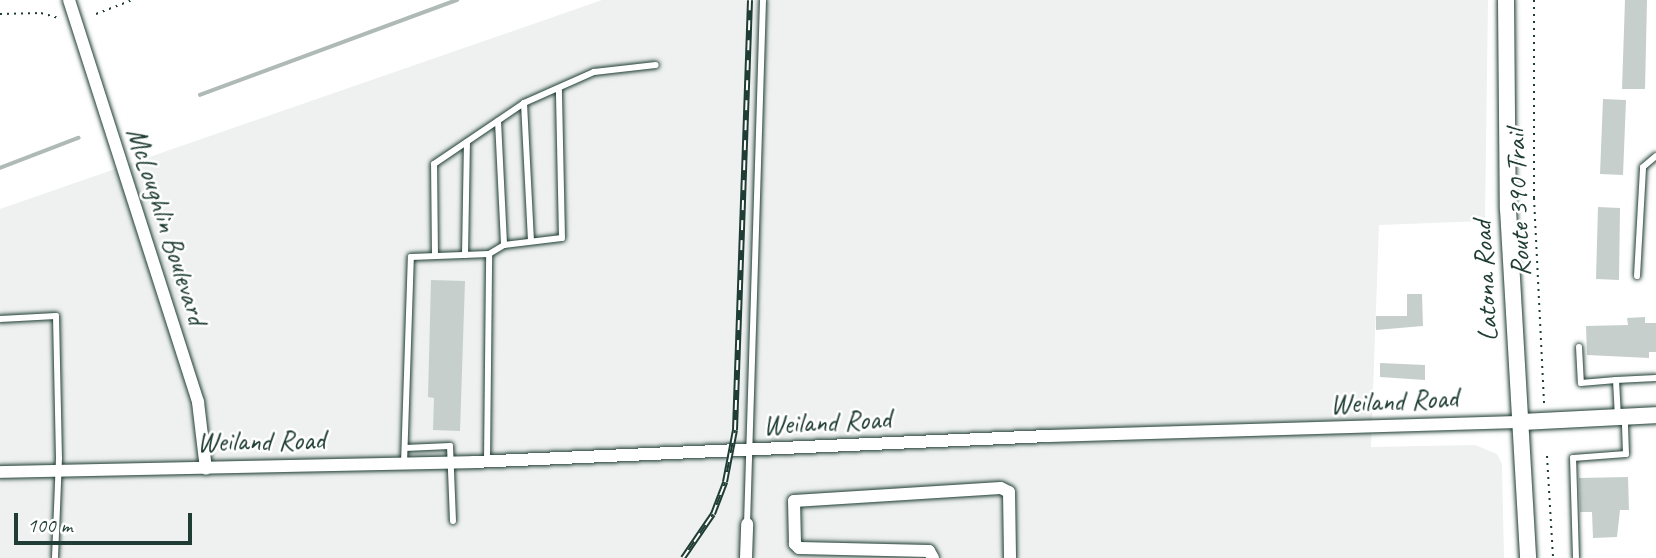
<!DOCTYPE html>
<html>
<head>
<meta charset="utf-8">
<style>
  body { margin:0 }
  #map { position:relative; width:1656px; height:558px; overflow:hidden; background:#fff; font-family:Caveat,sans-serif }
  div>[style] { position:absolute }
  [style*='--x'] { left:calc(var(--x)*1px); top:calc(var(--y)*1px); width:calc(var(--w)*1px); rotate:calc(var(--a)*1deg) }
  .built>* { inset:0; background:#eef1f0 }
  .stream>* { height:3.5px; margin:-1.75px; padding:0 1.75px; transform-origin:1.75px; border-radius:1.75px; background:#afbab7 }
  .building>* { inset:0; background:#c7cfcc }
  .path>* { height:2px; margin-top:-1px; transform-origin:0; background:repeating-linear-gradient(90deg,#1f3d34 0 2px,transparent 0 7px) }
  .roads { filter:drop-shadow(0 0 2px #1f3d34) drop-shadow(0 0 2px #1f3d34) }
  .service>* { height:6px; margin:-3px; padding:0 3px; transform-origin:3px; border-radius:3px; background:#fff }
  .minor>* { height:12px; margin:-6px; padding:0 6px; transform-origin:6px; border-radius:6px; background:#fff }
  .tertiary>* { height:16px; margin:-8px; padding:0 8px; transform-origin:8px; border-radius:8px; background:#fff }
  .rail>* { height:6px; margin-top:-3px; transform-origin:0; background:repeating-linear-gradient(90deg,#fff 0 10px,#1f3d34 0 20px); box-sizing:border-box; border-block:2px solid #1f3d34 }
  span { translate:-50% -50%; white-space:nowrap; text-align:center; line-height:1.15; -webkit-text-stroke:5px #fff; paint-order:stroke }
  .street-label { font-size:28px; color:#1f3d34 }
  .scale { position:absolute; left:14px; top:513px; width:178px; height:32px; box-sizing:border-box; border:4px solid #1f3d34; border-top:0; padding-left:9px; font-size:21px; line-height:24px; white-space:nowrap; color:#1f3d34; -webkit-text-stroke:5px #fff; paint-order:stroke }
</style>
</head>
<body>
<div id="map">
  <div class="built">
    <i style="clip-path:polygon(602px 0,1488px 0,1485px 221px,1379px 225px,1371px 447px,1475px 445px,1497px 454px,1502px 464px,1504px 558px,0 558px,0 209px)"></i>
  </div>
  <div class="stream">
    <i style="--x:200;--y:95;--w:274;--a:-20.3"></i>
    <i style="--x:0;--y:168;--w:84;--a:-21"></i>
  </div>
  <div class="building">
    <i style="clip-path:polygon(1625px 0,1647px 0,1645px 89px,1622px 89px)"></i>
    <i style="clip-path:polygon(1603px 99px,1626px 100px,1623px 175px,1600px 174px)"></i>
    <i style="clip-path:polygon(1598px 207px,1620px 208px,1619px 280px,1596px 279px)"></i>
    <i style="clip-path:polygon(431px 280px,465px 281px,460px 431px,433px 430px,434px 398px,428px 397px)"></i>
    <i style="clip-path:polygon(1407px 294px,1422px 294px,1423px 326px,1376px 330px,1376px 316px,1407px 316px)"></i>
    <i style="clip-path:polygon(1645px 317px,1645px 323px,1656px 323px,1656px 352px,1649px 352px,1649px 358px,1587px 355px,1586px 326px,1628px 325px,1627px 318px)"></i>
    <i style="clip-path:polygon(1380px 363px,1425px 365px,1425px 380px,1380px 377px)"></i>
    <i style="clip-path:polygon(1628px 477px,1629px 510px,1620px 510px,1617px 537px,1593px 538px,1592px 512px,1580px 512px,1579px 478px)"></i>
  </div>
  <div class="path">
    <i style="--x:1534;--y:0;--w:198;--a:90"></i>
    <i style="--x:1534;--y:198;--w:206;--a:87.2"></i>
    <i style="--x:0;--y:14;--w:41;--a:-1.4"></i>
    <i style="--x:41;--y:13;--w:18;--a:16"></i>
    <i style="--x:96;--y:14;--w:40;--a:-21"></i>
    <i style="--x:1547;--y:456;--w:102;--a:86.6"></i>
  </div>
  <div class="roads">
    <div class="service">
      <i style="--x:524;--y:103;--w:138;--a:87.1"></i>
      <i style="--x:498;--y:121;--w:124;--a:87.2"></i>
      <i style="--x:465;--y:255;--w:113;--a:-89"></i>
      <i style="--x:435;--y:256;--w:92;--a:-90.6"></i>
      <i style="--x:434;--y:164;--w:109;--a:-34.1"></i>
      <i style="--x:524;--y:103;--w:77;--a:-23.9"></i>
      <i style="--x:594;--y:72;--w:62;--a:-6.4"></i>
      <i style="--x:1637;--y:276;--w:109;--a:-86.8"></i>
      <i style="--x:1643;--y:167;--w:17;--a:-40"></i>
      <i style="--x:0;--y:319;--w:56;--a:-3.1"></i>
      <i style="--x:56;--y:316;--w:142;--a:88.8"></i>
      <i style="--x:59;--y:458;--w:100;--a:92.3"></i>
      <i style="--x:1579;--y:347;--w:36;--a:87"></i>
      <i style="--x:1581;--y:383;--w:35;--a:-5"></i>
      <i style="--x:1616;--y:380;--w:35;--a:87"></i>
      <i style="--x:1616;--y:380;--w:40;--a:-2.9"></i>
      <i style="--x:405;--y:448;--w:45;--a:-2.5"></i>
      <i style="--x:450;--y:446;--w:75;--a:87.7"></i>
      <i style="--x:487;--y:461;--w:207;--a:-89.4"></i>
      <i style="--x:404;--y:464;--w:207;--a:-88.1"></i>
      <i style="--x:411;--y:257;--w:78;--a:-2.2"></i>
      <i style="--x:489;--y:254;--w:17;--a:-31"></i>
      <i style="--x:504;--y:245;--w:58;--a:-6.9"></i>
      <i style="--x:562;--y:238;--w:149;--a:-91.2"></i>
      <i style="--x:747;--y:524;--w:524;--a:-88.25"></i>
      <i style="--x:1576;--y:558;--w:100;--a:-91.7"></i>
      <i style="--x:1573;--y:458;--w:53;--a:-4.3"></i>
      <i style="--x:1626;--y:454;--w:37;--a:-92"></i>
    </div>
    <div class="minor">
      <i style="--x:69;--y:0;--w:422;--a:72.2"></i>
      <i style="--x:198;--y:402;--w:67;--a:83.2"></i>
      <i style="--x:0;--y:472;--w:473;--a:-1.2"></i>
      <i style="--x:473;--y:462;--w:575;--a:-2.59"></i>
      <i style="--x:1047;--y:436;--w:473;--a:-1.7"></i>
      <i style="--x:746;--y:558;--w:34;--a:-88"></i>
      <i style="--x:933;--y:558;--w:8;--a:-120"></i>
      <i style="--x:929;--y:551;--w:130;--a:-178.7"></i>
      <i style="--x:799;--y:548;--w:6;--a:-135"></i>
      <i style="--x:795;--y:544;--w:43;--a:-91.3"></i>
      <i style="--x:794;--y:501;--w:207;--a:-3.6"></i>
      <i style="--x:1001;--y:488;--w:9;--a:27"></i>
      <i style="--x:1009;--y:492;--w:66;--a:89.1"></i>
    </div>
    <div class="tertiary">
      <i style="--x:1506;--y:0;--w:209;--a:89.5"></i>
      <i style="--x:1508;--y:209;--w:350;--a:86.7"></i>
      <i style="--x:1520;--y:422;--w:136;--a:-2.9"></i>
    </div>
  </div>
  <div class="rail">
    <i style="--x:683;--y:558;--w:53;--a:-55.7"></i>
    <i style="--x:713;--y:514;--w:34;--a:-69"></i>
    <i style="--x:725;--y:482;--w:53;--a:-79.1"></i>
    <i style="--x:735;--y:430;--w:430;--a:-88"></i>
  </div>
  <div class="street-label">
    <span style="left:1518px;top:203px;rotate:-92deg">Route 390 Trail</span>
    <span style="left:167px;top:226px;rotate:72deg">McLoughlin Boulevard</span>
    <span style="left:1485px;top:281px;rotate:-93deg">Latona Road</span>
    <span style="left:1394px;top:401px;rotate:-3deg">Weiland Road</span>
    <span style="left:827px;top:422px;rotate:-3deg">Weiland Road</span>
    <span style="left:261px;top:441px;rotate:-1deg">Weiland Road</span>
  </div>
  <div class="scale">100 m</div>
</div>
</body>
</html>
